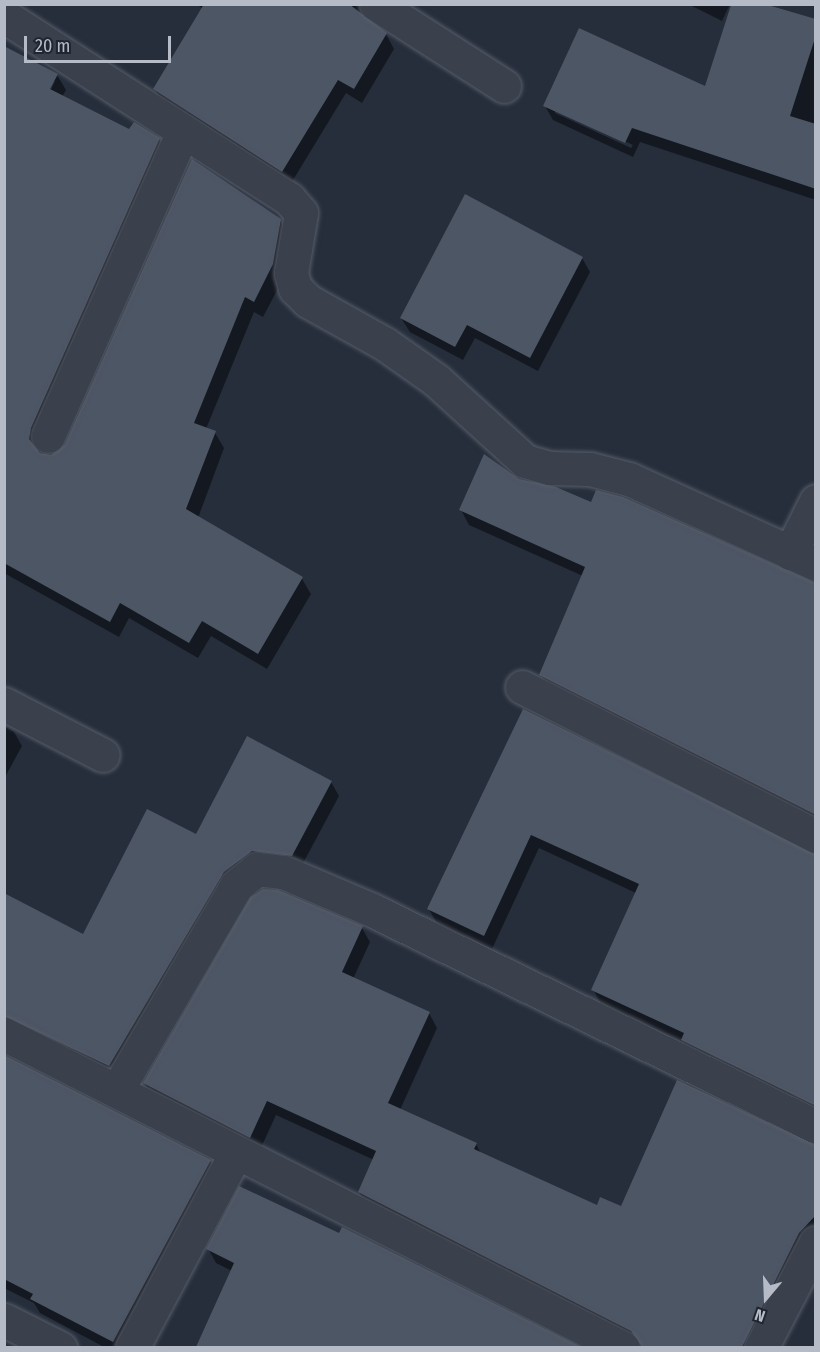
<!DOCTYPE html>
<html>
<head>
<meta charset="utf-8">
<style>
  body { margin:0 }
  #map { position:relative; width:820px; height:1352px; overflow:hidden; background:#262e3c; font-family:"Fira Sans Condensed",sans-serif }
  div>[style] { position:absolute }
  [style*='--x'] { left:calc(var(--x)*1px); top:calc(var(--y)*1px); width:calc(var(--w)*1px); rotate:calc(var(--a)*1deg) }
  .shadow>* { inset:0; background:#0007 }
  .building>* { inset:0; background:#4d5665 }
  .roads { filter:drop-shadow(0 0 2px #585e6a) drop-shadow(0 0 2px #585e6a) }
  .minor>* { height:33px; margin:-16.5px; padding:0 16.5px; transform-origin:16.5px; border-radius:16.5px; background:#3a404c }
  span { translate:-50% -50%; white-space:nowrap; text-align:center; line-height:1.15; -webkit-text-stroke:4.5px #1f2531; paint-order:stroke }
  .frame { position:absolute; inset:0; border:6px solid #b6bcc7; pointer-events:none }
  .north { position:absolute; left:736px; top:1268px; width:60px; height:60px; -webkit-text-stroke:4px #1f2531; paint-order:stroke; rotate:199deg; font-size:16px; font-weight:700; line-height:24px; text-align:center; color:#b6bcc7 }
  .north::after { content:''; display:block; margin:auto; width:21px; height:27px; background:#b6bcc7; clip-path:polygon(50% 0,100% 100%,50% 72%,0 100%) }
  .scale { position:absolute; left:24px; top:36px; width:147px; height:27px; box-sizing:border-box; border:3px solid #b6bcc7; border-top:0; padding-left:8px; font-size:18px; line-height:21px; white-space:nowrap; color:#b6bcc7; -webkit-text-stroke:4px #1f2531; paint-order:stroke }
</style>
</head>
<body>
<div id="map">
  <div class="shadow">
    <i style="clip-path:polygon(196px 4px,375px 4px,368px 8px,367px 21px,386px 34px,394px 49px,362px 103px,346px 93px,290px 185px,163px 104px,155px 89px,203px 9px)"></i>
    <i style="clip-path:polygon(688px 4px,730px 4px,722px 21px)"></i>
    <i style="clip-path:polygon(evenodd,732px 4px,764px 4px,816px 19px,816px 200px,640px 142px,633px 157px,553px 120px,545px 106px,706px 88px,732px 4px,555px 109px,633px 145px,631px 148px,555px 113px,555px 109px)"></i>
    <i style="clip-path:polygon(evenodd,4px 48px,57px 75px,66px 90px,62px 97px,130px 131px,159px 139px,168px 155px,39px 445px,40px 452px,50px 456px,66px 445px,280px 220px,289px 236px,282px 281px,263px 317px,254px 312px,206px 429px,215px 433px,224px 448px,198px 518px,302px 579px,311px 594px,267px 669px,211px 636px,198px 658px,129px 618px,119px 637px,4px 573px,4px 48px,52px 81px,55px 81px,48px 96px,52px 81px)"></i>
    <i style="clip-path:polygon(582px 258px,590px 272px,538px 371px,475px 338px,463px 360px,410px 332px,401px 318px)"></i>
    <i style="clip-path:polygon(519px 480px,816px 582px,816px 824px,549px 689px,541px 674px,583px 576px,469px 525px,461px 510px)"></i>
    <i style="clip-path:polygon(524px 711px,816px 854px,816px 1116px,691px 1055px,684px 1043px,601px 1004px,593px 989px,636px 893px,539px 848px,492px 949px,437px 924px,429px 909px)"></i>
    <i style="clip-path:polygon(4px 726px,14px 732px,22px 746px,4px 779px)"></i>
    <i style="clip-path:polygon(331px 782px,339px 796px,300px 869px,260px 865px,117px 1080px,4px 1032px,4px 901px,84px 936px,196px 836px)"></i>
    <i style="clip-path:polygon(362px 928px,370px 942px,353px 979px,429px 1013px,437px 1028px,400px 1110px,476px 1144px,481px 1154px,597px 1207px,622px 1208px,816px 1145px,816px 1242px,756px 1348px,643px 1348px,368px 1207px,359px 1192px,374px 1160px,276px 1115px,259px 1152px,153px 1098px,144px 1083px)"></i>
    <i style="clip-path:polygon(4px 1057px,210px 1161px,218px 1175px,125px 1348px,106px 1348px,40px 1313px,34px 1303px,4px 1288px)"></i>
    <i style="clip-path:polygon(343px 1229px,577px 1348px,198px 1348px,232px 1271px,216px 1263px,208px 1248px,340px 1235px)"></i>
  </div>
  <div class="building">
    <i style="clip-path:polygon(204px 4px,349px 4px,387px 33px,354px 89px,338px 80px,282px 172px,153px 89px)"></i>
    <i style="clip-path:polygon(731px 5px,768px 5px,816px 19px,816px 35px,790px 116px,816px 124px,816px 189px,632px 128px,625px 143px,543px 106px,579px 28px,705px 86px)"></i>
    <i style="clip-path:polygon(4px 46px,58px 74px,50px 89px,129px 129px,134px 122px,160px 138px,31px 428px,29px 439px,40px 453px,51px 455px,65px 444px,192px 159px,281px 219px,273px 264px,254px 302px,245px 297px,194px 423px,216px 431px,186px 509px,303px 577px,258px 654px,202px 621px,189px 643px,120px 603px,110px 622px,4px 563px)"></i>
    <i style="clip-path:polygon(465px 194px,583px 257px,530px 358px,467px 325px,455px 347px,400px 318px)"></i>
    <i style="clip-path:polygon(484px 454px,519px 479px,556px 487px,591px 502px,596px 490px,623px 497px,816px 583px,816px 815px,539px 675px,585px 567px,459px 510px)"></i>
    <i style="clip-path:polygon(523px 709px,816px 854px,816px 1106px,681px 1040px,684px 1033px,591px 990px,639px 884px,531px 835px,484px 936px,427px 909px)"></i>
    <i style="clip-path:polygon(247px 736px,332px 781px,292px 856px,252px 851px,224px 872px,109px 1066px,4px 1016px,4px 893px,83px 934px,147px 809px,196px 834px)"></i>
    <i style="clip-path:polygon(263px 889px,278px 890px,363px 926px,342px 972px,430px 1012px,388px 1103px,477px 1143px,474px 1149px,597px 1205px,600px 1197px,621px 1206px,677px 1080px,816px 1145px,816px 1215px,799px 1233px,742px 1347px,642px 1347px,631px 1331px,358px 1192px,376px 1151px,267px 1101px,250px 1138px,143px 1083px,250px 898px)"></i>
    <i style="clip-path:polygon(4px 1055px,211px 1160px,113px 1342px,30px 1299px,33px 1294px,4px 1279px)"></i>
    <i style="clip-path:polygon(239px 1186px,339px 1233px,342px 1227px,581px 1347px,196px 1347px,234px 1263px,206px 1249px)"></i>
  </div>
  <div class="roads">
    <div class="minor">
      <i style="--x:376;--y:4;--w:152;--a:32.6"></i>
      <i style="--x:4;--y:16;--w:339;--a:32.7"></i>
      <i style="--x:289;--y:199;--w:18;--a:49"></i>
      <i style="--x:301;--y:213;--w:61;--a:99.5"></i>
      <i style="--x:291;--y:273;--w:16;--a:75"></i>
      <i style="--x:295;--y:288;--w:18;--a:45"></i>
      <i style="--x:308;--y:301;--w:88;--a:29.2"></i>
      <i style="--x:385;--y:344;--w:62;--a:35.2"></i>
      <i style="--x:436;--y:380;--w:120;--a:42.3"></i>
      <i style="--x:525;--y:461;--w:25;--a:16"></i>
      <i style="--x:549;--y:468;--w:41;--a:1.4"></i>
      <i style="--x:590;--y:469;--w:40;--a:14.4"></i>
      <i style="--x:629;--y:479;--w:205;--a:24.4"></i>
      <i style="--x:48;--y:436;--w:333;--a:-66.1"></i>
      <i style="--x:790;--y:553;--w:58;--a:-63.4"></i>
      <i style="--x:522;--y:687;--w:330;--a:26.9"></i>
      <i style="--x:4;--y:704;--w:111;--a:27.3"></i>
      <i style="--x:4;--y:1034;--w:694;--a:26.9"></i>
      <i style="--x:117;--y:1090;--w:236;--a:-59.7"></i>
      <i style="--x:236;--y:886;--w:27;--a:-39"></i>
      <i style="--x:257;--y:869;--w:26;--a:7"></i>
      <i style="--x:283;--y:872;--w:97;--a:23.1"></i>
      <i style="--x:372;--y:910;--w:494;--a:26"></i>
      <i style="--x:4;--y:1320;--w:63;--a:26.6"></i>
      <i style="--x:132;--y:1348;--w:220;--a:-62"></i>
      <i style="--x:761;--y:1348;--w:119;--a:-62.6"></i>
    </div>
  </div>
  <div class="frame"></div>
  <div class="north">N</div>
  <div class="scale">20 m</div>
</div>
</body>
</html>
